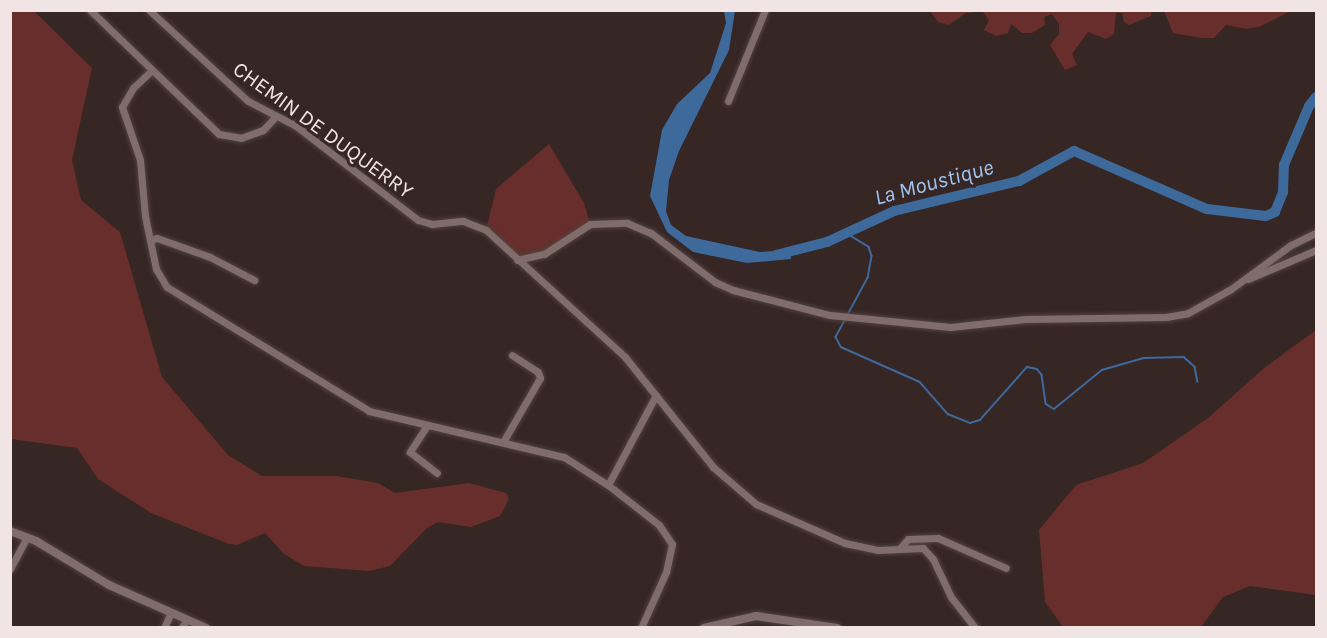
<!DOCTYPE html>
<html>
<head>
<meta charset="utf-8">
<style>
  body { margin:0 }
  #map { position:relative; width:1327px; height:638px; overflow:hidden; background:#362624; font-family:Karla,sans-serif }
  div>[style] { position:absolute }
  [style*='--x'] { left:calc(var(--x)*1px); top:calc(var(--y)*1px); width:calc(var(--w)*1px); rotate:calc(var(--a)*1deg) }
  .green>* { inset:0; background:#682e2b }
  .water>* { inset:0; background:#3e699b }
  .stream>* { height:1.5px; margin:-0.75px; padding:0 0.75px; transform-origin:0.75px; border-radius:0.75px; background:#3e699b }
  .river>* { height:10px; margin:-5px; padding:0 5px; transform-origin:5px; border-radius:5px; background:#3e699b }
  .roads { filter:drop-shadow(0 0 2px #504241) drop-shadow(0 0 2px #504241) }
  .minor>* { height:7px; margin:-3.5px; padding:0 3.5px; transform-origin:3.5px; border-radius:3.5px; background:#806d6b }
  .tertiary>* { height:8px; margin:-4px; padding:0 4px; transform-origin:4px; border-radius:4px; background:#806d6b }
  span { translate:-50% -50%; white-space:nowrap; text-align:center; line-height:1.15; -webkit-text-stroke:6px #362624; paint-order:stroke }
  .street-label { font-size:21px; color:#f0e5e4 }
  .water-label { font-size:22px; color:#a2c6f3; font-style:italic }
  .frame { position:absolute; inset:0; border:12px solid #f0e5e4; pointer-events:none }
</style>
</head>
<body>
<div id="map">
  <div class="green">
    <i style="clip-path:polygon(11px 10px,34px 11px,92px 68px,72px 160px,81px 200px,120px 232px,162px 377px,228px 455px,262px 476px,336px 476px,378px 483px,395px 493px,469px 483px,506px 493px,509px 499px,500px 516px,471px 527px,438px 522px,427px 528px,390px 566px,369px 571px,304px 566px,284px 554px,265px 533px,237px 545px,229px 544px,151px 513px,98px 479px,77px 448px,11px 439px)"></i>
    <i style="clip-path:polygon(930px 11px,1152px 11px,1151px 16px,1129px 25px,1124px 22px,1122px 13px,1116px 13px,1114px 34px,1106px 39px,1088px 32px,1072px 54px,1077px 65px,1065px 70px,1050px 45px,1059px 34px,1059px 24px,1052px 14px,1044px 17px,1045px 25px,1032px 33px,1022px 33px,1011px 24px,1008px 33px,996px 36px,984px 30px,989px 20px,982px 11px,966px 13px,949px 25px,938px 22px)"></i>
    <i style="clip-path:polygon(1164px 11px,1164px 10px,1291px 11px,1261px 26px,1247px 29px,1226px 25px,1214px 38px,1201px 38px,1173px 33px)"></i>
    <i style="clip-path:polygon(549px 144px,584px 203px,590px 224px,544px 254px,517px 260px,486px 230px,496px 189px)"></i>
    <i style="clip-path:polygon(1316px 330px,1316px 595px,1250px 586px,1223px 597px,1201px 627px,1063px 627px,1045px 602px,1039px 530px,1076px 485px,1143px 463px,1208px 418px,1263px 369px)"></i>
  </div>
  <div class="water">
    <i style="clip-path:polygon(724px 11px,735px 11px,729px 50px,679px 151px,669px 180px,666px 211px,671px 225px,686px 236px,760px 252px,790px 250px,791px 259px,747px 263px,693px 252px,667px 232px,650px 196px,662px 130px,677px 104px,710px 73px,726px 23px)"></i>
  </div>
  <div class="stream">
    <i style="--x:846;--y:233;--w:27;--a:31"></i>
    <i style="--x:869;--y:247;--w:9;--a:72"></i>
    <i style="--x:872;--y:256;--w:22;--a:100"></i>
    <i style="--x:868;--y:278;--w:42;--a:118.4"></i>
    <i style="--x:846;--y:319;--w:21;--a:119"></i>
    <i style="--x:836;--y:337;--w:11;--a:63"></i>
    <i style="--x:841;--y:347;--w:86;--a:23.9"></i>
    <i style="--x:920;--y:382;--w:43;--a:48.8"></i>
    <i style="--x:948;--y:414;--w:24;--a:22"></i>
    <i style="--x:970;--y:423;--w:10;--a:-17"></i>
    <i style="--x:980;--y:420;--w:71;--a:-48.4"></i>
    <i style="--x:1027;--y:367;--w:10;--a:11"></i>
    <i style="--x:1037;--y:369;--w:8;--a:50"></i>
    <i style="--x:1042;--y:375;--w:29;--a:82"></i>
    <i style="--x:1046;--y:404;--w:9;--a:32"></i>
    <i style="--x:1054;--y:409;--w:62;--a:-39.1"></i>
    <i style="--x:1102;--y:370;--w:44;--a:-15.9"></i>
    <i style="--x:1144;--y:358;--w:40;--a:-1.4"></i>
    <i style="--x:1184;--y:357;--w:15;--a:42"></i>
    <i style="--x:1195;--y:367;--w:15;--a:79"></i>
  </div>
  <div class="river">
    <i style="--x:776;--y:255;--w:53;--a:-14.3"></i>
    <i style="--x:827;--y:242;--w:74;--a:-24.8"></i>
    <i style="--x:894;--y:211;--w:129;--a:-13.5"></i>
    <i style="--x:1019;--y:181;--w:63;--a:-28.6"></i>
    <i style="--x:1074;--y:151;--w:145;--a:23.6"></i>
    <i style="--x:1207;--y:209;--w:59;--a:6.8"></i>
    <i style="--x:1266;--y:216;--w:10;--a:-24"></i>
    <i style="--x:1275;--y:212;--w:22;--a:-68"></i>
    <i style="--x:1283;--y:192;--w:27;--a:-88"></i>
    <i style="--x:1284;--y:165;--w:64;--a:-67"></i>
    <i style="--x:1309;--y:106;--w:11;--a:-52"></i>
  </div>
  <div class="roads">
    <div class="minor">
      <i style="--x:90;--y:10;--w:179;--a:43.9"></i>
      <i style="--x:219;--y:134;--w:22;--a:10"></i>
      <i style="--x:241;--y:138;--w:23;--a:-20"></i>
      <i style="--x:263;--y:130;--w:19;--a:-47"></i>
      <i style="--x:149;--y:10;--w:134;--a:42.6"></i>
      <i style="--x:248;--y:101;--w:54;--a:27.5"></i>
      <i style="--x:296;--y:126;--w:154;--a:37.6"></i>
      <i style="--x:418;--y:220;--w:15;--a:16"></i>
      <i style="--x:432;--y:224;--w:31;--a:-6"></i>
      <i style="--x:463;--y:221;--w:25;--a:21"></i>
      <i style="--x:486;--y:230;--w:188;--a:42.4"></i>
      <i style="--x:625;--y:357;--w:141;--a:51.3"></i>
      <i style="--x:713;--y:467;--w:57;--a:40.7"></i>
      <i style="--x:756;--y:504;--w:97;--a:23.7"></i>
      <i style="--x:845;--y:543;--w:34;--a:12"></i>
      <i style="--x:878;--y:550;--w:45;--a:-2.5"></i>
      <i style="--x:923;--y:548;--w:15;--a:48"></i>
      <i style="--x:933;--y:559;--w:42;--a:64.7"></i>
      <i style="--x:951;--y:597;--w:39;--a:52"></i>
      <i style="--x:150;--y:72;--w:23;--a:137"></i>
      <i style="--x:133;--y:88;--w:22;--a:120"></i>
      <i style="--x:122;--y:107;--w:56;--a:71.2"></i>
      <i style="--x:140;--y:160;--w:56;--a:84.9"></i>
      <i style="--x:145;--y:216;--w:54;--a:78.3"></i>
      <i style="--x:156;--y:269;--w:21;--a:59"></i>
      <i style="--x:167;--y:287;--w:237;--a:31.5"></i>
      <i style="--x:369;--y:411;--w:200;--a:13.3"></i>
      <i style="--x:564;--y:457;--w:52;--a:32.5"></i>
      <i style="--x:608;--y:485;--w:65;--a:38.1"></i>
      <i style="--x:659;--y:525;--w:23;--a:56"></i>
      <i style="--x:672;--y:544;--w:29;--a:102"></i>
      <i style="--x:666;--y:572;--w:61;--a:114.1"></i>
      <i style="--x:728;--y:101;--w:98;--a:-67.9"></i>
      <i style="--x:150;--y:240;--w:7;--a:-16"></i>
      <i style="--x:157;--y:238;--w:56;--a:19.7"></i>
      <i style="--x:210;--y:257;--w:50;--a:27.6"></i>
      <i style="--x:517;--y:260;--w:28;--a:-13"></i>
      <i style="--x:544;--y:254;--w:55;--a:-33.1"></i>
      <i style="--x:590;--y:224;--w:37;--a:-2"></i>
      <i style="--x:627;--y:223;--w:26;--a:23"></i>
      <i style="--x:651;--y:233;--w:81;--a:37.4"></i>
      <i style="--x:715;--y:282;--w:20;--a:24"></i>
      <i style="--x:733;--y:290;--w:100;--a:14.5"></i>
      <i style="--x:830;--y:315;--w:121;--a:5.7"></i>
      <i style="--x:950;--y:327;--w:76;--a:-6"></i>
      <i style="--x:1026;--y:319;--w:140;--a:-0.8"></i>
      <i style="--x:1166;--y:317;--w:22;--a:-10"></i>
      <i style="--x:1188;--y:313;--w:49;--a:-29.2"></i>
      <i style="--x:1231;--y:289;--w:74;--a:-36.3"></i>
      <i style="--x:1291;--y:245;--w:28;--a:-26"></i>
      <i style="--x:1248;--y:279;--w:74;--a:-23.1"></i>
      <i style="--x:426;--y:427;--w:30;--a:123"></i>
      <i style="--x:410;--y:452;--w:34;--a:38"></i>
      <i style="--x:503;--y:442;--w:74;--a:-60"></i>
      <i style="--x:540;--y:378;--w:6;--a:-108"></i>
      <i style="--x:538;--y:372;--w:31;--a:-147"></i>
      <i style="--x:608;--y:485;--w:102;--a:-61.9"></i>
      <i style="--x:899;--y:549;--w:13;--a:-48"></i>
      <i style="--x:908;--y:539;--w:30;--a:-2"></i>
      <i style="--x:938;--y:538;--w:74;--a:23.8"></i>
      <i style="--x:10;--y:569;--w:36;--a:-62"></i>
      <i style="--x:164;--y:628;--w:17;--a:-66"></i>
      <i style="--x:181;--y:628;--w:10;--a:-53"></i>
    </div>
    <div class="tertiary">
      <i style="--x:10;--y:531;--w:28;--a:21"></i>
      <i style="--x:36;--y:541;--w:85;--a:31.1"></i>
      <i style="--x:109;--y:585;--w:106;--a:23.9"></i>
      <i style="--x:704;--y:628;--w:53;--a:-13"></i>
      <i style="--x:756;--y:616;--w:82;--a:8.4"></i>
    </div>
  </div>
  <div class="street-label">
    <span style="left:323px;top:130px;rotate:36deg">CHEMIN DE DUQUERRY</span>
  </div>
  <div class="water-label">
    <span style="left:934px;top:183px;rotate:-15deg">La Moustique</span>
  </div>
  <div class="frame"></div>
</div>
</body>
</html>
